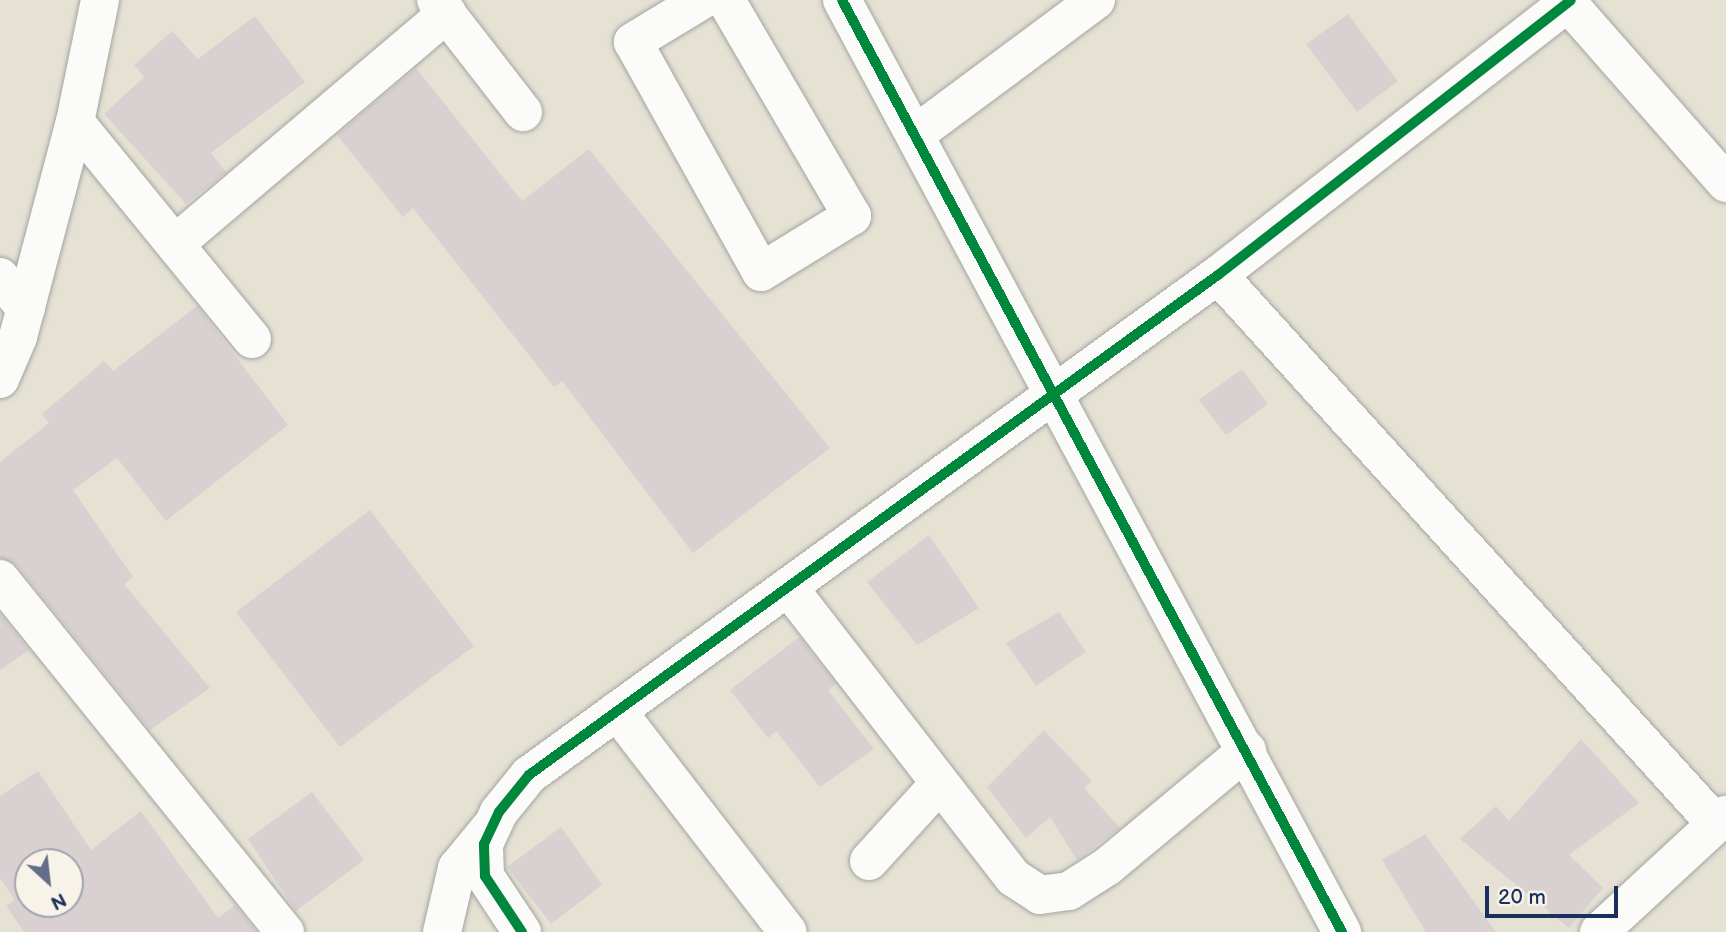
<!DOCTYPE html>
<html>
<head>
<meta charset="utf-8">
<style>
  body { margin:0 }
  #map { position:relative; width:1726px; height:932px; overflow:hidden; background:#e5e2d4; font-family:"Balsamiq Sans",sans-serif }
  div>[style] { position:absolute }
  [style*='--x'] { left:calc(var(--x)*1px); top:calc(var(--y)*1px); width:calc(var(--w)*1px); rotate:calc(var(--a)*1deg) }
  .building>* { inset:0; background:#d9d0d1 }
  .roads { filter:drop-shadow(0 0 2px #a4a4a2) drop-shadow(0 0 2px #a4a4a2) }
  .minor>* { height:38px; margin:-19px; padding:0 19px; transform-origin:19px; border-radius:19px; background:#fbfbf9 }
  .cycleway>* { height:10px; margin:-5px; padding:0 5px; transform-origin:5px; border-radius:5px; background:#00873e }
  span { translate:-50% -50%; white-space:nowrap; text-align:center; line-height:1.15; -webkit-text-stroke:5px #f7f3e8; paint-order:stroke }
  .north { position:absolute; left:14px; top:848px; width:70px; height:70px; box-sizing:border-box; background:#f7f3e8; border:2px solid #9fa5b1; border-radius:50%; rotate:153deg; font-size:19px; font-weight:700; line-height:28px; text-align:center; color:#1b2f5e }
  .north::after { content:''; display:block; margin:auto; width:24px; height:32px; background:#626e87; clip-path:polygon(50% 0,100% 100%,50% 72%,0 100%) }
  .scale { position:absolute; left:1485px; top:886px; width:133px; height:32px; box-sizing:border-box; border:4px solid #1b2f5e; border-top:0; padding-left:9px; font-size:21px; line-height:24px; white-space:nowrap; color:#1b2f5e; -webkit-text-stroke:5px #f7f3e8; paint-order:stroke }
</style>
</head>
<body>
<div id="map">
  <div class="building">
    <i style="clip-path:polygon(1348px 14px,1398px 81px,1357px 112px,1306px 44px)"></i>
    <i style="clip-path:polygon(255px 16px,305px 82px,211px 153px,226px 172px,186px 204px,104px 114px,144px 77px,134px 65px,172px 31px,198px 59px)"></i>
    <i style="clip-path:polygon(416px 68px,522px 201px,589px 149px,830px 448px,693px 553px,562px 381px,554px 387px,413px 208px,403px 217px,337px 135px)"></i>
    <i style="clip-path:polygon(197px 306px,288px 425px,166px 521px,117px 458px,73px 490px,133px 577px,124px 584px,210px 688px,150px 730px,17px 565px,0 558px,0 462px,49px 423px,42px 414px,104px 361px,113px 371px)"></i>
    <i style="clip-path:polygon(1242px 369px,1268px 404px,1226px 435px,1199px 400px)"></i>
    <i style="clip-path:polygon(370px 510px,474px 646px,340px 747px,236px 612px)"></i>
    <i style="clip-path:polygon(929px 535px,979px 608px,917px 645px,867px 582px)"></i>
    <i style="clip-path:polygon(1059px 612px,1086px 652px,1036px 686px,1006px 643px)"></i>
    <i style="clip-path:polygon(0 614px,29px 650px,0 670px)"></i>
    <i style="clip-path:polygon(799px 637px,836px 684px,828px 690px,874px 749px,820px 787px,776px 731px,768px 738px,730px 690px)"></i>
    <i style="clip-path:polygon(1044px 730px,1092px 781px,1084px 788px,1120px 828px,1077px 860px,1050px 817px,1026px 838px,987px 787px)"></i>
    <i style="clip-path:polygon(1581px 739px,1639px 803px,1569px 855px,1603px 888px,1569px 928px,1460px 839px,1496px 806px,1509px 821px)"></i>
    <i style="clip-path:polygon(evenodd,38px 771px,91px 850px,141px 811px,218px 918px,235px 905px,257px 932px,24px 932px,6px 906px,15px 900px,0 878px,0 796px,38px 771px,28px 862px,70px 862px,70px 904px,28px 904px,28px 862px)"></i>
    <i style="clip-path:polygon(312px 792px,364px 860px,296px 911px,248px 839px)"></i>
    <i style="clip-path:polygon(561px 827px,602px 885px,551px 924px,507px 867px)"></i>
    <i style="clip-path:polygon(1425px 834px,1496px 932px,1426px 932px,1382px 860px)"></i>
  </div>
  <div class="roads">
    <div class="minor">
      <i style="--x:436;--y:0;--w:142;--a:52.2"></i>
      <i style="--x:702;--y:0;--w:81;--a:148.7"></i>
      <i style="--x:633;--y:42;--w:263;--a:60.9"></i>
      <i style="--x:761;--y:272;--w:107;--a:-31.6"></i>
      <i style="--x:852;--y:216;--w:250;--a:-120.3"></i>
      <i style="--x:842;--y:0;--w:1058;--a:61.79"></i>
      <i style="--x:1567;--y:2;--w:241;--a:48.7"></i>
      <i style="--x:75;--y:122;--w:280;--a:50.8"></i>
      <i style="--x:917;--y:133;--w:223;--a:-36.6"></i>
      <i style="--x:175;--y:244;--w:357;--a:-40.3"></i>
      <i style="--x:1218;--y:275;--w:741;--a:47.79"></i>
      <i style="--x:0;--y:277;--w:41;--a:50.9"></i>
      <i style="--x:0;--y:379;--w:46;--a:-66.8"></i>
      <i style="--x:18;--y:337;--w:222;--a:-75.2"></i>
      <i style="--x:75;--y:122;--w:125;--a:-78.4"></i>
      <i style="--x:0;--y:579;--w:454;--a:51.1"></i>
      <i style="--x:788;--y:587;--w:368;--a:52.2"></i>
      <i style="--x:1014;--y:878;--w:31;--a:33"></i>
      <i style="--x:1040;--y:895;--w:29;--a:-8"></i>
      <i style="--x:1069;--y:891;--w:46;--a:-32.7"></i>
      <i style="--x:1108;--y:866;--w:181;--a:-39.8"></i>
      <i style="--x:617;--y:711;--w:279;--a:52.3"></i>
      <i style="--x:869;--y:861;--w:105;--a:-47.7"></i>
      <i style="--x:442;--y:932;--w:66;--a:-76.8"></i>
      <i style="--x:457;--y:868;--w:52;--a:-50.5"></i>
      <i style="--x:522;--y:932;--w:67;--a:-123.5"></i>
      <i style="--x:485;--y:876;--w:32;--a:-92"></i>
      <i style="--x:484;--y:844;--w:35;--a:-65"></i>
      <i style="--x:499;--y:812;--w:48;--a:-51"></i>
      <i style="--x:529;--y:775;--w:851;--a:-35.97"></i>
      <i style="--x:1218;--y:275;--w:447;--a:-37.9"></i>
      <i style="--x:1599;--y:932;--w:173;--a:-42.7"></i>
    </div>
  </div>
  <div class="cycleway">
    <i style="--x:842;--y:0;--w:1058;--a:61.79"></i>
    <i style="--x:522;--y:932;--w:67;--a:-123.5"></i>
    <i style="--x:485;--y:876;--w:32;--a:-92"></i>
    <i style="--x:484;--y:844;--w:35;--a:-65"></i>
    <i style="--x:499;--y:812;--w:48;--a:-51"></i>
    <i style="--x:529;--y:775;--w:851;--a:-35.97"></i>
    <i style="--x:1218;--y:275;--w:447;--a:-37.9"></i>
  </div>
  <div class="north">N</div>
  <div class="scale">20 m</div>
</div>
</body>
</html>
